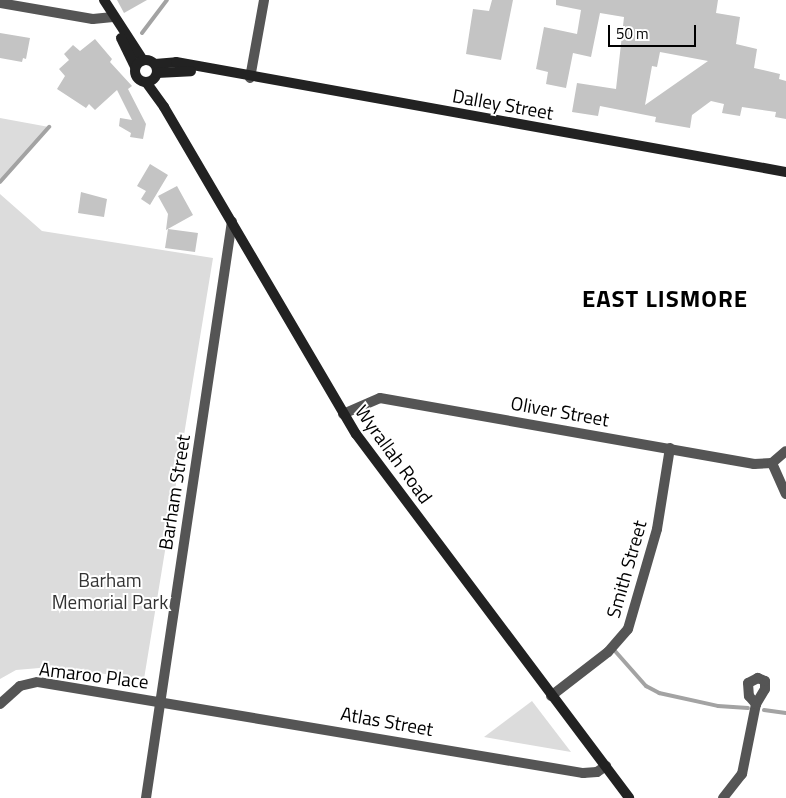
<!DOCTYPE html>
<html>
<head>
<meta charset="utf-8">
<style>
  body { margin:0 }
  #map { position:relative; width:786px; height:798px; overflow:hidden; background:#fff; font-family:"Titillium Web",sans-serif }
  div>[style] { position:absolute }
  [style*='--x'] { left:calc(var(--x)*1px); top:calc(var(--y)*1px); width:calc(var(--w)*1px); rotate:calc(var(--a)*1deg) }
  .green>* { inset:0; background:#dcdcdc }
  .stream>* { height:4px; margin:-2px; padding:0 2px; transform-origin:2px; border-radius:2px; background:#a3a3a3 }
  .building>* { inset:0; background:#c4c4c4 }
  .street>* { height:10px; margin:-5px; padding:0 5px; transform-origin:5px; border-radius:5px; background:#555 }
  .secondary>* { height:10px; margin:-5px; padding:0 5px; transform-origin:5px; border-radius:5px; background:#222 }
  .secondary>.ring { margin:-5px; padding:0; box-sizing:content-box; background:none; border:10px solid #222; border-radius:50% }
  span { translate:-50% -50%; white-space:nowrap; text-align:center; line-height:1.15; -webkit-text-stroke:4px #fff; paint-order:stroke }
  .street-label { font-size:19px; color:#000 }
  .park-label { font-size:19px; color:#333 }
  .district-label { font-size:24px; color:#000; font-weight:700; letter-spacing:1px }
  .scale { position:absolute; left:608px; top:25px; width:88px; height:22px; box-sizing:border-box; border:2px solid #000; border-top:0; padding-left:6px; font-size:15px; line-height:18px; white-space:nowrap; color:#000; -webkit-text-stroke:4px #fff; paint-order:stroke }
</style>
</head>
<body>
<div id="map">
  <div class="green">
    <i style="clip-path:polygon(0 118px,49px 127px,0 182px)"></i>
    <i style="clip-path:polygon(0 194px,42px 231px,213px 258px,144px 679px,51px 667px,16px 670px,0 679px)"></i>
    <i style="clip-path:polygon(532px 701px,571px 752px,484px 737px)"></i>
  </div>
  <div class="stream">
    <i style="--x:142;--y:33;--w:41;--a:-52.9"></i>
    <i style="--x:0;--y:182;--w:74;--a:-48.3"></i>
    <i style="--x:615;--y:651;--w:47;--a:48.5"></i>
    <i style="--x:646;--y:686;--w:15;--a:28"></i>
    <i style="--x:659;--y:693;--w:60;--a:12.4"></i>
    <i style="--x:718;--y:706;--w:30;--a:4"></i>
    <i style="--x:764;--y:710;--w:22;--a:8"></i>
  </div>
  <div class="building">
    <i style="clip-path:polygon(117px 0,147px 0,124px 13px)"></i>
    <i style="clip-path:polygon(492px 0,513px 0,501px 60px,466px 54px,473px 9px,489px 11px)"></i>
    <i style="clip-path:polygon(evenodd,556px 0,718px 0,716px 13px,740px 17px,736px 44px,757px 49px,754px 68px,780px 74px,779px 79px,786px 81px,786px 119px,775px 117px,776px 112px,742px 107px,740px 116px,722px 113px,724px 104px,711px 101px,692px 115px,690px 128px,655px 122px,656px 117px,600px 106px,598px 116px,572px 112px,577px 83px,616px 89px,624px 17px,600px 13px,591px 57px,573px 53px,566px 88px,546px 84px,548px 72px,536px 69px,544px 27px,577px 34px,581px 10px,556px 5px,556px 0,660px 52px,708px 61px,645px 105px,652px 66px,657px 67px,660px 52px)"></i>
    <i style="clip-path:polygon(0 33px,30px 38px,26px 59px,23px 58px,22px 62px,0 58px)"></i>
    <i style="clip-path:polygon(95px 39px,112px 59px,110px 62px,132px 86px,128px 89px,146px 124px,143px 139px,130px 137px,131px 133px,119px 126px,120px 118px,132px 120px,117px 90px,95px 110px,89px 104px,86px 108px,57px 89px,65px 76px,59px 69px,69px 60px,64px 54px,73px 45px,80px 51px)"></i>
    <i style="clip-path:polygon(150px 164px,168px 175px,150px 205px,141px 199px,146px 191px,137px 186px)"></i>
    <i style="clip-path:polygon(177px 186px,193px 215px,166px 230px,168px 214px,158px 196px)"></i>
    <i style="clip-path:polygon(81px 192px,107px 199px,104px 217px,78px 213px)"></i>
    <i style="clip-path:polygon(168px 229px,198px 233px,195px 252px,165px 248px)"></i>
  </div>
  <div class="street">
    <i style="--x:0;--y:3;--w:94;--a:9.8"></i>
    <i style="--x:93;--y:19;--w:20;--a:-6"></i>
    <i style="--x:250;--y:78;--w:79;--a:-79.8"></i>
    <i style="--x:343;--y:414;--w:40;--a:-23.4"></i>
    <i style="--x:380;--y:398;--w:380;--a:10"></i>
    <i style="--x:754;--y:464;--w:18;--a:-3"></i>
    <i style="--x:772;--y:463;--w:18;--a:-41"></i>
    <i style="--x:772;--y:463;--w:34;--a:66"></i>
    <i style="--x:551;--y:696;--w:72;--a:-37.7"></i>
    <i style="--x:608;--y:652;--w:30;--a:-49"></i>
    <i style="--x:628;--y:629;--w:104;--a:-73.8"></i>
    <i style="--x:657;--y:529;--w:82;--a:-80.9"></i>
    <i style="--x:0;--y:704;--w:27;--a:-42"></i>
    <i style="--x:20;--y:686;--w:18;--a:-13"></i>
    <i style="--x:38;--y:682;--w:553;--a:9.48"></i>
    <i style="--x:583;--y:773;--w:14;--a:-4"></i>
    <i style="--x:597;--y:772;--w:11;--a:-34"></i>
    <i style="--x:146;--y:798;--w:583;--a:-81.52"></i>
    <i style="--x:723;--y:798;--w:31;--a:-52"></i>
    <i style="--x:742;--y:774;--w:71;--a:-78.7"></i>
    <i style="--x:756;--y:704;--w:17;--a:-59"></i>
    <i style="--x:765;--y:689;--w:8;--a:-90"></i>
    <i style="--x:765;--y:681;--w:8;--a:-157"></i>
    <i style="--x:758;--y:678;--w:11;--a:153"></i>
    <i style="--x:748;--y:683;--w:13;--a:86"></i>
    <i style="--x:749;--y:696;--w:11;--a:49"></i>
  </div>
  <div class="secondary">
    <i style="--x:104;--y:0;--w:72;--a:57"></i>
    <i style="--x:121;--y:38;--w:32;--a:64"></i>
    <i class="ring" style="left:135px;top:60px;width:12px;height:12px"></i>
    <i style="--x:155;--y:64;--w:21;--a:-5"></i>
    <i style="--x:176;--y:62;--w:620;--a:10.22"></i>
    <i style="--x:157;--y:73;--w:34;--a:-3"></i>
    <i style="--x:146;--y:82;--w:31;--a:54"></i>
    <i style="--x:164;--y:107;--w:379;--a:59.6"></i>
    <i style="--x:356;--y:434;--w:455;--a:53.1"></i>
  </div>
  <div class="street-label">
    <span style="left:503px;top:104px;rotate:10deg">Dalley Street</span>
    <span style="left:560px;top:411px;rotate:10deg">Oliver Street</span>
    <span style="left:394px;top:454px;rotate:54deg">Wyrallah Road</span>
    <span style="left:174px;top:492px;rotate:-81deg">Barham Street</span>
    <span style="left:626px;top:569px;rotate:-74deg">Smith Street</span>
    <span style="left:94px;top:675px;rotate:7deg">Amaroo Place</span>
    <span style="left:387px;top:721px;rotate:10deg">Atlas Street</span>
  </div>
  <div class="park-label">
    <span style="left:110px;top:591px">Barham<br>Memorial Park</span>
  </div>
  <div class="district-label">
    <span style="left:665px;top:299px">EAST LISMORE</span>
  </div>
  <div class="scale">50 m</div>
</div>
</body>
</html>
